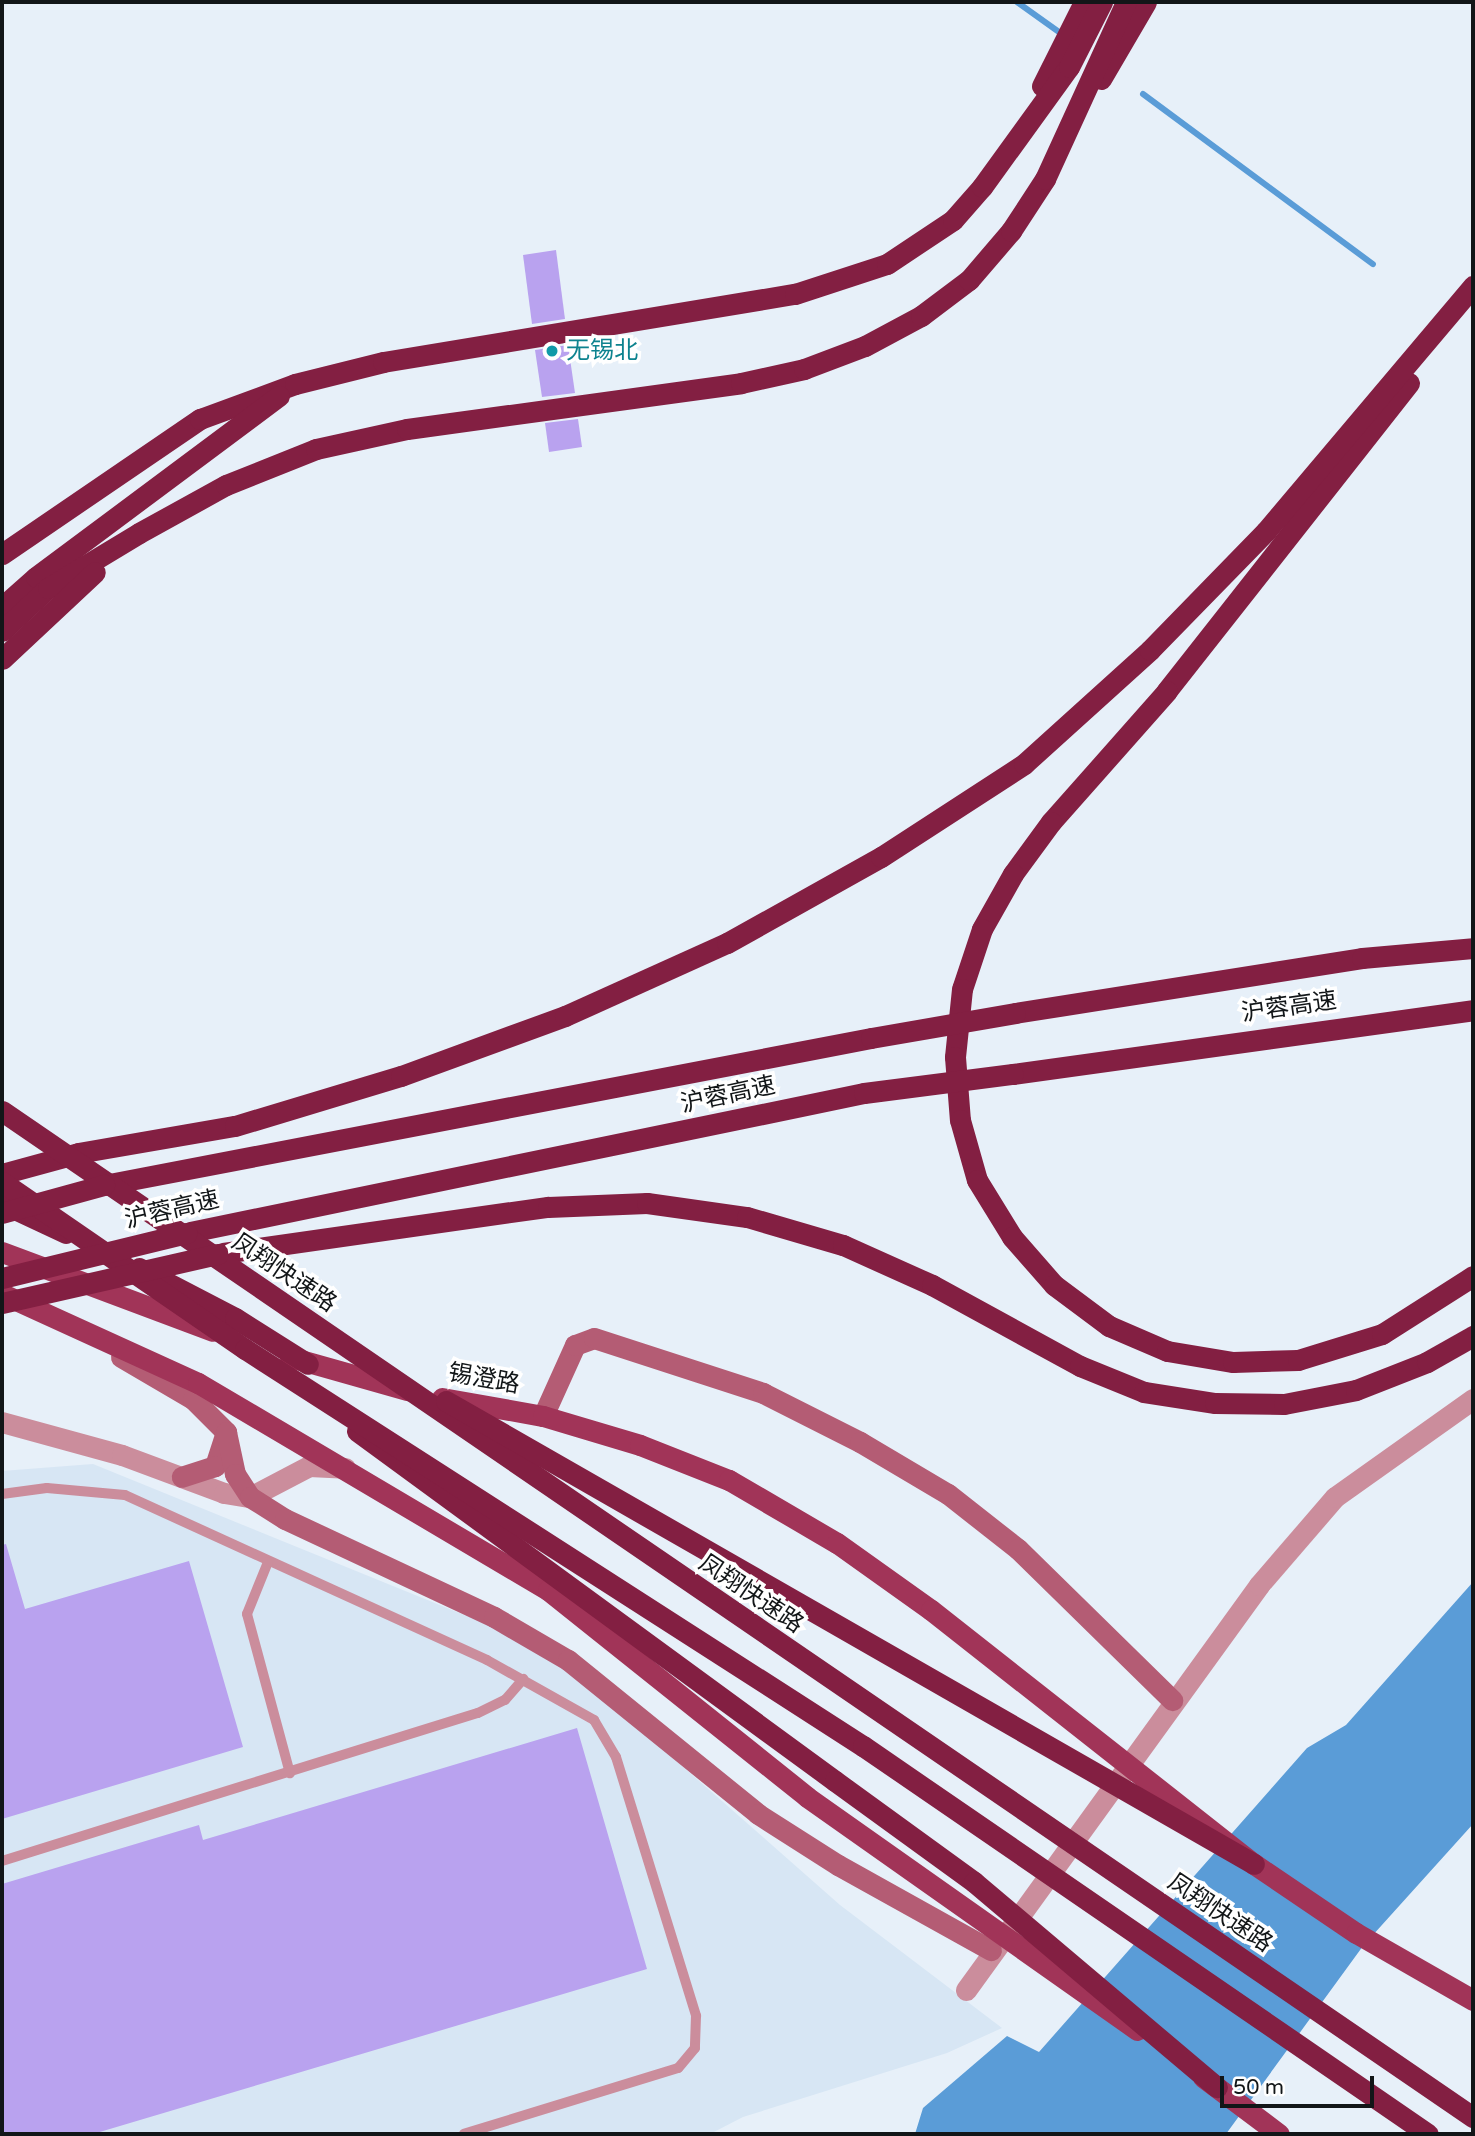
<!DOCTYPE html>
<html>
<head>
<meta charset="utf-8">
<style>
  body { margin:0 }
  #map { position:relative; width:1475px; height:2136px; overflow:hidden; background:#e7f0f9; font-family:"Varela Round","Noto Sans SC",sans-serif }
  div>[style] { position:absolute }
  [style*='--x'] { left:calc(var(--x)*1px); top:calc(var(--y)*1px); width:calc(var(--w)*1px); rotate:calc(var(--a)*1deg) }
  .built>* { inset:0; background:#d7e6f4 }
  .water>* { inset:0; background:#5a9cd7 }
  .stream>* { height:6px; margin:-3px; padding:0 3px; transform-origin:3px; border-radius:3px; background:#5a9cd7 }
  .building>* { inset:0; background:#b9a2ef }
  .lane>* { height:10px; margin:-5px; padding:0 5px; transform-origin:5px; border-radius:5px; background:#cb8d9c }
  .street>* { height:21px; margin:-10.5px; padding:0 10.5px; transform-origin:10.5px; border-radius:10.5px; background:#cb8d9c }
  .secondary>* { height:21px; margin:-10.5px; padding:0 10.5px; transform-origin:10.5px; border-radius:10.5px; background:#b45c74 }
  .primary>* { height:21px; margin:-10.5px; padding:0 10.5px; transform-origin:10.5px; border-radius:10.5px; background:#a13458 }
  .highway>* { height:21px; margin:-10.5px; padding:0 10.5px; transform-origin:10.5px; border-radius:10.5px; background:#831f42 }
  .primary-bridge>* { height:21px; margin:-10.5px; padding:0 10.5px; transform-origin:10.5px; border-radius:10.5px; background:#a13458 }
  .highway-bridge>* { height:21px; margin:-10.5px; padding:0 10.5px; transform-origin:10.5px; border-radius:10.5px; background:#831f42 }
  .dots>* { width:19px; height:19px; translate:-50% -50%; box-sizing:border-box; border:4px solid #fff; border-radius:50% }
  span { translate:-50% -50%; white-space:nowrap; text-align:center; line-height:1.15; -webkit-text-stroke:7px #fff; paint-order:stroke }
  .culture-label { font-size:24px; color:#0d838f }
  .left { translate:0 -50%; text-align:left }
  .street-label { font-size:24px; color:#121618 }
  .frame { position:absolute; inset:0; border:4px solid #121618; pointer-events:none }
  .scale { position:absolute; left:1220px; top:2076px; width:154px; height:32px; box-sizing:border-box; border:4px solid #121618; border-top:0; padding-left:9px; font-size:21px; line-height:24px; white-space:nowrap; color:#121618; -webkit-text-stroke:5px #fff; paint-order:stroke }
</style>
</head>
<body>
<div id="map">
  <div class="built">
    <i style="clip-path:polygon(93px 1464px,484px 1623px,581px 1677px,840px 1905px,1002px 2028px,947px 2053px,743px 2117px,710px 2134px,2px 2134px,2px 1471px)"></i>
  </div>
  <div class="water">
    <i style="clip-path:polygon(1473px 1582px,1473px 1824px,1363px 1946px,1226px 2134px,915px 2134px,923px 2108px,1007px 2036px,1039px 2052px,1307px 1748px,1346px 1725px)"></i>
  </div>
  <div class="stream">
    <i style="--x:1017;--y:2;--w:52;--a:35.5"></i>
    <i style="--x:1143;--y:94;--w:286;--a:36.5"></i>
  </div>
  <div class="building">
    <i style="clip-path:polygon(556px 250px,565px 319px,532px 324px,523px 255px)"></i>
    <i style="clip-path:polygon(568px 345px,575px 393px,542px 397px,535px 350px)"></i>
    <i style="clip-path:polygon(578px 419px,582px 447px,549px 452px,545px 423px)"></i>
    <i style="clip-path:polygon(6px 1544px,25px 1609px,189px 1561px,243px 1747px,2px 1819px,2px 1545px)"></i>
    <i style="clip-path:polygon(577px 1728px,647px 1969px,93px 2134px,2px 2134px,2px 1884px,199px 1825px,203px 1840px)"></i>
  </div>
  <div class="lane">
    <i style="--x:2;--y:1494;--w:45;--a:-7.6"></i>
    <i style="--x:47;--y:1488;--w:78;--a:5.1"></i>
    <i style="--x:125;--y:1495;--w:398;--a:24.5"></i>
    <i style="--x:487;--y:1660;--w:123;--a:29.3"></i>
    <i style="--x:594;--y:1720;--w:43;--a:59.3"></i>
    <i style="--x:616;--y:1757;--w:271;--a:72.8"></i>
    <i style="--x:696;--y:2016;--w:32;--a:92"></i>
    <i style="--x:695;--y:2048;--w:26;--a:130"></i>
    <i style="--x:678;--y:2068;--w:224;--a:162.9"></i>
    <i style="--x:268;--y:1562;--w:56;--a:112"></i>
    <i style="--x:247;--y:1614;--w:165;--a:74.9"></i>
    <i style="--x:2;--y:1861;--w:498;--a:-17.3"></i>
    <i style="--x:478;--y:1713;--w:30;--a:-26"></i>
    <i style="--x:505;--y:1700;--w:28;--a:-49"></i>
  </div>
  <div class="street">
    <i style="--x:2;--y:1422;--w:124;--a:15.4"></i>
    <i style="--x:122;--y:1455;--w:109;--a:20.4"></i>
    <i style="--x:224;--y:1493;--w:26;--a:9"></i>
    <i style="--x:250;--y:1497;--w:67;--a:-27.7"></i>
    <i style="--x:309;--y:1466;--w:36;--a:3"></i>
    <i style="--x:966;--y:1990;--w:500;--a:-54.1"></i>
    <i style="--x:1259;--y:1585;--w:116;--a:-49.2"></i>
    <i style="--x:1335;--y:1497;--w:169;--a:-35.4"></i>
  </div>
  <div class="secondary">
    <i style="--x:121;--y:1357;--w:83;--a:30.3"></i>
    <i style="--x:193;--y:1399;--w:47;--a:45"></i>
    <i style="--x:226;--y:1432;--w:36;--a:108"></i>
    <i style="--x:215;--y:1466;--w:35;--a:162"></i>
    <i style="--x:543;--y:1416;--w:78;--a:-65.7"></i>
    <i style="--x:575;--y:1345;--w:20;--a:-20"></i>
    <i style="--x:594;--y:1338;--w:178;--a:18"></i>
    <i style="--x:763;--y:1393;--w:109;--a:26.8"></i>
    <i style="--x:860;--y:1442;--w:102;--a:30.6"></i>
    <i style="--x:948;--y:1494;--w:89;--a:38.2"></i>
    <i style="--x:1018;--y:1549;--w:216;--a:44.4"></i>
    <i style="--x:226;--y:1432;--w:43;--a:77.9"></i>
    <i style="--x:235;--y:1474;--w:27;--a:57"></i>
    <i style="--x:250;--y:1497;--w:41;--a:32.2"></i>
    <i style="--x:285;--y:1519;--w:231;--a:25.1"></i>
    <i style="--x:494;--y:1617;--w:86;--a:30.2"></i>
    <i style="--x:568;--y:1660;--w:245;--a:39"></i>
    <i style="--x:758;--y:1814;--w:95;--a:32.5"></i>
    <i style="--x:838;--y:1865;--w:175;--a:29.1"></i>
  </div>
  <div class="primary">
    <i style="--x:2;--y:1252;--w:225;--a:20.5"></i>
    <i style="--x:7;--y:1296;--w:210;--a:24.5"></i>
    <i style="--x:198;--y:1383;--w:407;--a:30.6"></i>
    <i style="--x:548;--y:1590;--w:332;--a:38.6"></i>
    <i style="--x:290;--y:1357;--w:122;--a:15.8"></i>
    <i style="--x:442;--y:1398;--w:103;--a:10.1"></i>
    <i style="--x:543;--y:1416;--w:101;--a:16.6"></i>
    <i style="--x:640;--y:1445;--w:96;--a:21.5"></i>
    <i style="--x:729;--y:1480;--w:125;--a:30.3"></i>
    <i style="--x:837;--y:1543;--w:115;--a:35.5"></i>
  </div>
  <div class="highway">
    <i style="--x:1101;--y:79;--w:89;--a:-59.7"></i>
    <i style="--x:1042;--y:86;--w:94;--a:-63.4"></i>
    <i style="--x:1409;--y:383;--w:392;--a:128.2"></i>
    <i style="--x:1167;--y:691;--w:175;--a:131.5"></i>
    <i style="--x:1051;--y:822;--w:64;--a:126.2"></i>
    <i style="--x:1013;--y:874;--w:63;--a:119.4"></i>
    <i style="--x:982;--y:929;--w:63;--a:108.4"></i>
    <i style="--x:962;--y:989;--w:68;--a:95.9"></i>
    <i style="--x:955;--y:1057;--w:63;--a:85.5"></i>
    <i style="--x:960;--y:1120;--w:62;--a:74.2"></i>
    <i style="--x:977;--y:1180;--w:67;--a:58.4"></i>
    <i style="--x:1012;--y:1237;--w:64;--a:48.8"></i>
    <i style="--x:1054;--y:1285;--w:69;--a:36.7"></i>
    <i style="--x:1109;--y:1326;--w:63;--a:23.3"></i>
    <i style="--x:1167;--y:1351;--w:67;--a:9.5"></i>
    <i style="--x:1233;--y:1362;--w:65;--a:-1.8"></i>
    <i style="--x:1298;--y:1360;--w:88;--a:-17.2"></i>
    <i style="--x:1382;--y:1334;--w:108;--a:-32.5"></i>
    <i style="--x:2;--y:554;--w:240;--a:-34.3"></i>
    <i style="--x:200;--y:419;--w:101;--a:-20.2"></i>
    <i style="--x:295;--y:384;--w:91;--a:-14"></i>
    <i style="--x:383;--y:362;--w:418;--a:-9.4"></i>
    <i style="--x:795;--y:294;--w:97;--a:-18.1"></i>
    <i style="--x:887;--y:264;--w:79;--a:-33.7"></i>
    <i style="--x:953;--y:220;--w:44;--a:-48.7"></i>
    <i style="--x:982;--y:187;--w:148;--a:-54.1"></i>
    <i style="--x:1069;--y:67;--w:73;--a:-63.1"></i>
    <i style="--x:2;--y:607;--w:45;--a:-41.4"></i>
    <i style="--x:36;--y:577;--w:303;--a:-36.7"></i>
    <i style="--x:2;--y:631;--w:63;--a:-43.1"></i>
    <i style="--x:48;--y:588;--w:106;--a:-31.1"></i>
    <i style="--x:139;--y:533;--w:99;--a:-28.9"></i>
    <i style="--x:226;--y:485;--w:97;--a:-21.8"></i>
    <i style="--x:316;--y:449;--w:93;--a:-12.4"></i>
    <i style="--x:407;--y:429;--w:337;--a:-7.8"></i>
    <i style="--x:741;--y:383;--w:65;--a:-12.5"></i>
    <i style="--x:804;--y:369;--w:65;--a:-20.7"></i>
    <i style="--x:865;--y:346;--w:64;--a:-28.2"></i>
    <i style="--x:921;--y:316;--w:60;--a:-36.9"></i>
    <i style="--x:969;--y:280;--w:65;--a:-49.4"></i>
    <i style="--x:1011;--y:231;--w:62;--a:-56.8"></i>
    <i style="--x:1045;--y:179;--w:195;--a:-65.4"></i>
    <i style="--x:2;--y:659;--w:127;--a:-43.1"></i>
    <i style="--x:1015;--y:1013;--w:351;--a:-9"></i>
    <i style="--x:1362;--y:958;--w:111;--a:-5.1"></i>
    <i style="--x:1013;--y:1074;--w:464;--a:-7.9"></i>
    <i style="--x:2;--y:1174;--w:79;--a:-15.4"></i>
    <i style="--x:78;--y:1153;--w:159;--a:-9.8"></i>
    <i style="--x:235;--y:1126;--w:173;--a:-16.8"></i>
    <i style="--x:401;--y:1076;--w:175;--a:-20.1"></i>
    <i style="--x:565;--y:1016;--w:178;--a:-24.3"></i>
    <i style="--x:727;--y:943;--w:176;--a:-29.2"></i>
    <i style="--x:881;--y:857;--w:171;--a:-33"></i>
    <i style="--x:1024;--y:764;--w:170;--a:-42.1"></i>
    <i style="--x:1150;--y:650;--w:166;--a:-45.7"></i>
    <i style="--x:1266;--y:531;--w:321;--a:-49.8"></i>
    <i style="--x:104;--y:1185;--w:781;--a:-10.85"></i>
    <i style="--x:6;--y:1205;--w:66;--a:25"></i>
    <i style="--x:190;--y:1232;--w:688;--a:-11.65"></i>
    <i style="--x:223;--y:1253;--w:328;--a:-8.1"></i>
    <i style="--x:548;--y:1207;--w:99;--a:-2.3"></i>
    <i style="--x:647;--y:1203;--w:101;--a:8"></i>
    <i style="--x:747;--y:1217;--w:100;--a:16.3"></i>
    <i style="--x:843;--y:1245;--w:98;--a:24.2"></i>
    <i style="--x:932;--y:1285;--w:169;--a:28.7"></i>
    <i style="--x:1080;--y:1366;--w:69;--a:22.1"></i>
    <i style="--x:1144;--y:1392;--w:72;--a:8.8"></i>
    <i style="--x:1215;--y:1403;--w:69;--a:0.8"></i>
    <i style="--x:1284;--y:1404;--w:73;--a:-11"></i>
    <i style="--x:1356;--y:1390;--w:76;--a:-21.5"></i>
    <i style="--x:1427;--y:1362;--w:53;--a:-29.5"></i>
    <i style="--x:139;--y:1268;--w:108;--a:27.5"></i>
    <i style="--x:235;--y:1318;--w:86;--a:32.2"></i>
    <i style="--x:357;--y:1431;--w:592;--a:36.21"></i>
  </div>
  <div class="primary-bridge">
    <i style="--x:931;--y:1610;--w:411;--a:38.2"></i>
    <i style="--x:1254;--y:1864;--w:123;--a:34.1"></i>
    <i style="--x:1356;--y:1933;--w:135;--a:29.8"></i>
    <i style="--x:807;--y:1797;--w:404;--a:35.2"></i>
    <i style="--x:1203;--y:2077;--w:95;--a:36.9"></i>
  </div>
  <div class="highway-bridge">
    <i style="--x:871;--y:1038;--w:146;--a:-9.8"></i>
    <i style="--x:864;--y:1093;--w:150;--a:-7.3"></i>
    <i style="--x:2;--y:1111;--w:1782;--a:34.37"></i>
    <i style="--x:2;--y:1182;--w:295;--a:34.5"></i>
    <i style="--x:245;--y:1349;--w:735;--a:32.72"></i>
    <i style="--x:863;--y:1746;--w:685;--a:34.48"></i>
    <i style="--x:2;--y:1213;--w:106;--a:-15.4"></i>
    <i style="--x:2;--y:1278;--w:190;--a:-13.7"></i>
    <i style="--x:2;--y:1303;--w:221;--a:-12.8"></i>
    <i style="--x:446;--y:1401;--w:931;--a:29.81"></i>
    <i style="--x:835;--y:1781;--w:172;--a:36"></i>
    <i style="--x:974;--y:1882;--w:318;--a:40.2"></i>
  </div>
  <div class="dots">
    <i style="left:552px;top:351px;background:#0f9aa8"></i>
  </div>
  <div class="culture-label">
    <span class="left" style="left:566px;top:351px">无锡北</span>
  </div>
  <div class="street-label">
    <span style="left:1289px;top:1007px;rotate:-8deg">沪蓉高速</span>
    <span style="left:728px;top:1095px;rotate:-12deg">沪蓉高速</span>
    <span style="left:172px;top:1210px;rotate:-13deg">沪蓉高速</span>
    <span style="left:284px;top:1273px;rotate:34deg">凤翔快速路</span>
    <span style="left:484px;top:1379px;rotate:10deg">锡澄路</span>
    <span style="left:751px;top:1594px;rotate:34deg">凤翔快速路</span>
    <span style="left:1220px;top:1913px;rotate:34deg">凤翔快速路</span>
  </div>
  <div class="frame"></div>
  <div class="scale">50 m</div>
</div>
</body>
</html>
